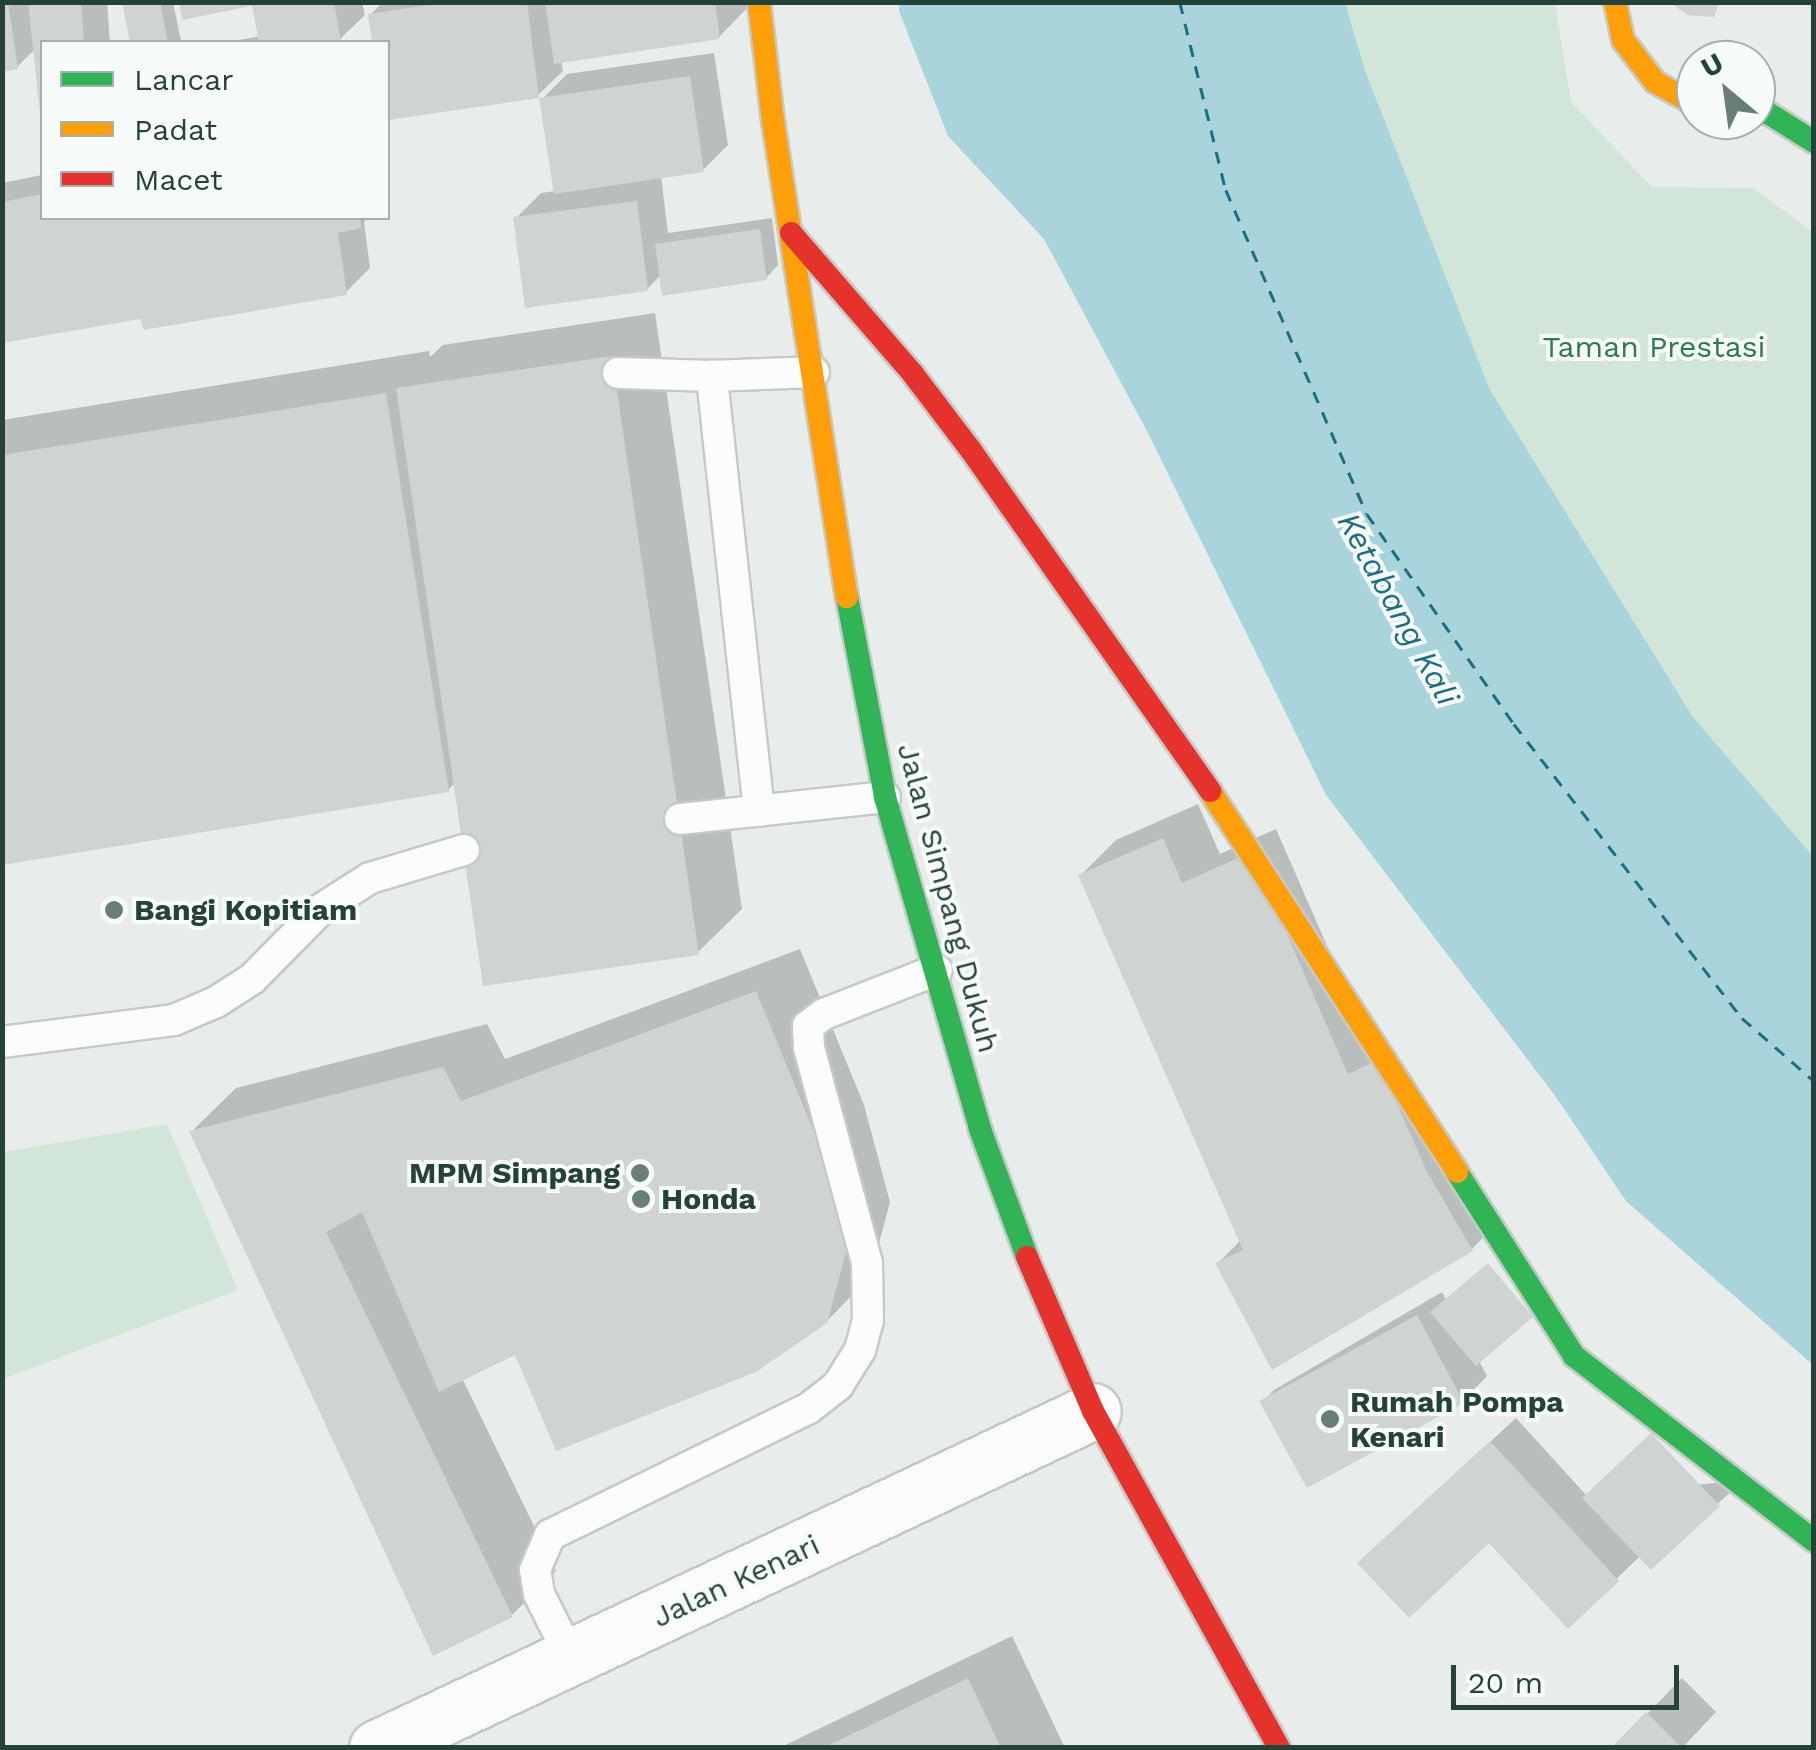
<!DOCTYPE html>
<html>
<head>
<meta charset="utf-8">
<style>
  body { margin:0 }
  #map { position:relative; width:1816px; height:1750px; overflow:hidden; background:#e8edeb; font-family:"Work Sans",sans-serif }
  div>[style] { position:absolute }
  .green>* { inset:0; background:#d1e6d8 }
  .water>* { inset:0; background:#a9d4db }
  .shadow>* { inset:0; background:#0003 }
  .ferry>* { height:2.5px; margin-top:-1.25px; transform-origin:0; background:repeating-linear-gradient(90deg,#1c6f80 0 12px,transparent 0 22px) }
  .building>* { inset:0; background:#cfd4d2 }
  .roads { filter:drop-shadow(2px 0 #c5cac8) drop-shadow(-2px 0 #c5cac8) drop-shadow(0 2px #c5cac8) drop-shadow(0 -2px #c5cac8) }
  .lane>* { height:30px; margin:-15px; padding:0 15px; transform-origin:15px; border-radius:15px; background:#fcfcfc }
  .street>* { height:55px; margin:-27.5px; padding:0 27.5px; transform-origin:27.5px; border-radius:27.5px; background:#fcfcfc }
  .fast>* { height:22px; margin:-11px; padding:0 11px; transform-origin:11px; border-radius:11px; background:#30b455 }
  .slow>* { height:22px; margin:-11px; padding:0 11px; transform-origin:11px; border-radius:11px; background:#ff9f0a }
  .jam>* { height:22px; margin:-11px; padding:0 11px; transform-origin:11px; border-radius:11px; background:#e5322d }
  .dots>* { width:28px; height:28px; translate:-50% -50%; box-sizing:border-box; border:5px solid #f7fbf9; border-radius:50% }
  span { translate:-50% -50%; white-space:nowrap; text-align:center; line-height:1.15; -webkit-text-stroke:8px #f7fbf9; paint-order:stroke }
  .park-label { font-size:30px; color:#2d7a4b }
  .street-label { font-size:30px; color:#24423a }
  .poi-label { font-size:30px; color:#24423a; font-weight:700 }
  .left { translate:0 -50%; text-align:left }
  .right { translate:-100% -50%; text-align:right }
  .water-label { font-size:32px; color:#1c6f80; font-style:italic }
  .frame { position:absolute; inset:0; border:5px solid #24423a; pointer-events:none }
  .legend { position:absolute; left:40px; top:40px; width:350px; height:180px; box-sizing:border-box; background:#f7fbf9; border:2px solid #a3b1ad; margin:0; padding:12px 18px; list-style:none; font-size:30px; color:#24423a }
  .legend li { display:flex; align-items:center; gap:20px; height:50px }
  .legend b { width:50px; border:2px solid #a3b1ad }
  .north { position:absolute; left:1676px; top:40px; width:100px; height:100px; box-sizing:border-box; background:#f7fbf9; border:2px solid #a3b1ad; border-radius:50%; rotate:331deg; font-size:28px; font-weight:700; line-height:40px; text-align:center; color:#24423a }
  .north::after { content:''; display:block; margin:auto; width:35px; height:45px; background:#697e78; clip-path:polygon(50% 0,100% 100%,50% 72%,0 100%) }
  .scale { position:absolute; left:1451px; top:1665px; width:228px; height:45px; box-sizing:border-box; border:5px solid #24423a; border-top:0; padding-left:12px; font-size:30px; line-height:35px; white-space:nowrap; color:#24423a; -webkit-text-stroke:8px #f7fbf9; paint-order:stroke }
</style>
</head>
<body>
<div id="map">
  <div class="green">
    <i style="clip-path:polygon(1345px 3px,1555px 3px,1571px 102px,1652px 187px,1754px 188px,1813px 232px,1813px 856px,1693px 717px,1490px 390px,1366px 73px)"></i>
    <i style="clip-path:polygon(167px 1124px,238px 1290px,3px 1379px,3px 1152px)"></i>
  </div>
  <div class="water">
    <i style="clip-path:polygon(899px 3px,1345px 3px,1366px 73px,1490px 390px,1693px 717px,1813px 856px,1813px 1365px,1626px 1201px,1556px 1097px,1326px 795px,1148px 433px,1044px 239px,948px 136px,899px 11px)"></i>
  </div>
  <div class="shadow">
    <i style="clip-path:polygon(2px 2px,107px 2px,110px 42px,42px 42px,42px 126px,35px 49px,17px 67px)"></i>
    <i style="clip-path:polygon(124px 2px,173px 2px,181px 41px,132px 42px)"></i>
    <i style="clip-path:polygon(181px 2px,362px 2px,365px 15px,340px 39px,325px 42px,228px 42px,261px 36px,254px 3px)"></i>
    <i style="clip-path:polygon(383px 2px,753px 2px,719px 37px,561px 60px,563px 71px,538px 95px,388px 118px,388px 42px,374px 42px,370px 15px)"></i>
    <i style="clip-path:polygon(714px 53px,728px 145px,703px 170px,661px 176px,668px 233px,772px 218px,778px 265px,766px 278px,662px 274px,647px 289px,516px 218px,541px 193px,556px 191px,542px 99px,567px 74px)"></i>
    <i style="clip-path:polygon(42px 175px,42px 218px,368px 218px,364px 222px,370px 268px,345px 293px,141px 316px,2px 340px,2px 183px)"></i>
    <i style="clip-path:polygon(655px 313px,742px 909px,698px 952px,456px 782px,448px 790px,2px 862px,2px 420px,429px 351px,430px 357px,443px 345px)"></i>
    <i style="clip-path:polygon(1198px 804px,1220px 854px,1276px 829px,1373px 1051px,1496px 1224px,1472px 1249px,1273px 1366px,1218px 1263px,1241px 1240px,1081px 875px,1116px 840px)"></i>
    <i style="clip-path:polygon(800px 949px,864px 1105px,890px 1202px,870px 1277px,826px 1322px,516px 1352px,462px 1378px,556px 1571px,512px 1615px,192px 1131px,236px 1088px,487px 1024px,505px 1059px)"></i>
    <i style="clip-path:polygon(1442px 1292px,1487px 1376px,1463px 1401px,1262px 1402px,1274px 1390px)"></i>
    <i style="clip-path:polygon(1516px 1418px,1587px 1496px,1743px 1480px,1651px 1567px,1640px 1556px,1568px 1626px,1489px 1540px,1385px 1539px)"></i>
    <i style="clip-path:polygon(1012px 1636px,1065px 1748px,779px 1748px)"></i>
    <i style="clip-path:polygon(1682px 1678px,1716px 1712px,1682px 1748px,1614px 1748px)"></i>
  </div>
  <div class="ferry">
    <i style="left:1180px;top:2px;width:194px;rotate:76.3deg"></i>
    <i style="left:1226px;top:190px;width:353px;rotate:66.5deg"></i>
    <i style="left:1367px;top:514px;width:256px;rotate:55deg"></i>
    <i style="left:1514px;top:724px;width:372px;rotate:52.2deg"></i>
    <i style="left:1742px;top:1018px;width:96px;rotate:41.2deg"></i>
  </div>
  <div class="building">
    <i style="clip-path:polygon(2px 2px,8px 2px,18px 69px,2px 72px)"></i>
    <i style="clip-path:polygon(28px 2px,81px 2px,84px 42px,42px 42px,42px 132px)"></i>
    <i style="clip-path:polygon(122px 2px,160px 2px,168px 42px,130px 42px)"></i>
    <i style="clip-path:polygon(179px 2px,334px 2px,341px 42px,259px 42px,252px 6px,182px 20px)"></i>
    <i style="clip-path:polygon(449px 2px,527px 2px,539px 98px,690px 76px,704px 172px,554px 194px,539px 98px,388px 120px,388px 42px,372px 42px,368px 14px)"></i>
    <i style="clip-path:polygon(545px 2px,715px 2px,720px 39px,554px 64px)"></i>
    <i style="clip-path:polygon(1670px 2px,1719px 2px,1714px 17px,1687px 15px)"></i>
    <i style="clip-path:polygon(42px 194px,42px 218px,360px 218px,361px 228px,338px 233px,347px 295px,144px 330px,140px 319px,2px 343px,2px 202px)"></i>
    <i style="clip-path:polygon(637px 201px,648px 291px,525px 308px,513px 217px)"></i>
    <i style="clip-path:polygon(760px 229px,767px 280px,662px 296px,655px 244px)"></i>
    <i style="clip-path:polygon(612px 356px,699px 955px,483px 986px,396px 388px)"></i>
    <i style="clip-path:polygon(386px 393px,449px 792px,2px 865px,2px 455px)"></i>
    <i style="clip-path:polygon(1163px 838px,1182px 883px,1251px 852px,1348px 1074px,1378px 1060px,1426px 1170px,1473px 1251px,1272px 1370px,1215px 1263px,1243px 1250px,1078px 875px)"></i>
    <i style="clip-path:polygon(756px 991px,821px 1149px,847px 1248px,827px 1323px,756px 1372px,556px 1451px,515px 1355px,439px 1392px,362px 1212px,326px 1232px,513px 1617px,433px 1656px,189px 1131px,443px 1067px,461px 1101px)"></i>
    <i style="clip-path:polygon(1488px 1263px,1533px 1317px,1476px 1366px,1430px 1312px)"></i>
    <i style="clip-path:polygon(1417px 1315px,1464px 1403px,1307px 1488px,1259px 1401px)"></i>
    <i style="clip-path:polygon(1651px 1433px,1720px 1506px,1651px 1570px,1582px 1498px)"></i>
    <i style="clip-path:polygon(1490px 1441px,1619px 1581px,1568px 1629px,1489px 1543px,1409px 1618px,1357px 1563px)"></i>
    <i style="clip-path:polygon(968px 1678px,1001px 1748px,823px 1748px)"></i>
    <i style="clip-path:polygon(1646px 1712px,1682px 1748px,1611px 1748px)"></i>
  </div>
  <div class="roads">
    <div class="lane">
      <i style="left:618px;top:373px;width:94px;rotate:1.8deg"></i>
      <i style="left:759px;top:811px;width:438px;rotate:-96.2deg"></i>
      <i style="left:712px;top:376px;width:102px;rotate:-2.2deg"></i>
      <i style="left:680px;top:819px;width:206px;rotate:-6.1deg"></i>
      <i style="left:2px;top:1042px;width:173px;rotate:-7.3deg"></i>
      <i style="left:174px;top:1020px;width:46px;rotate:-23.2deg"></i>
      <i style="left:216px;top:1002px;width:43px;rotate:-32.6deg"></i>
      <i style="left:252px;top:979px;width:97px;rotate:-45.4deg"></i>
      <i style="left:320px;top:910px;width:59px;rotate:-32.6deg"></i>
      <i style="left:370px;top:878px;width:98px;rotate:-16.6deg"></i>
      <i style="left:572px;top:1660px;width:74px;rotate:-116.6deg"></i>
      <i style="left:539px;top:1594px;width:24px;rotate:-99deg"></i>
      <i style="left:535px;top:1570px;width:38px;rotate:-67deg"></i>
      <i style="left:550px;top:1535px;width:288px;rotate:-26.1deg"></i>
      <i style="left:809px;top:1408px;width:37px;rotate:-38deg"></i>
      <i style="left:838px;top:1385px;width:41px;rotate:-57.8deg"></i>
      <i style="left:860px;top:1350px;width:30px;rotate:-75deg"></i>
      <i style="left:868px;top:1321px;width:58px;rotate:-91deg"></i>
      <i style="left:867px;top:1263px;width:223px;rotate:-105.1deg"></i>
      <i style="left:809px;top:1048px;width:22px;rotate:-93deg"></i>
      <i style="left:808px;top:1026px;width:20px;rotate:-37deg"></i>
      <i style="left:824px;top:1014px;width:121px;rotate:-21.3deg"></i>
    </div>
    <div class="street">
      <i style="left:377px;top:1748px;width:791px;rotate:-25.2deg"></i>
    </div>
    <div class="fast">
      <i style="left:1756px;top:112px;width:12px;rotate:5deg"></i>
      <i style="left:1768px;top:113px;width:54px;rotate:32.2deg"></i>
      <i style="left:847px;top:597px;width:204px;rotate:79.2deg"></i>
      <i style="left:885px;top:797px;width:345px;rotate:74deg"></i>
      <i style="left:980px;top:1129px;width:136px;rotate:69.8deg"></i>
      <i style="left:1457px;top:1172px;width:218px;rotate:57.5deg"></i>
      <i style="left:1574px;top:1356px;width:303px;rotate:37.6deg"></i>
    </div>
    <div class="slow">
      <i style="left:759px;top:2px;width:120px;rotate:83.3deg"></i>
      <i style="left:773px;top:121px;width:482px;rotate:81.2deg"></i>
      <i style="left:1615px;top:2px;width:39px;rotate:78deg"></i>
      <i style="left:1623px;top:40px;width:53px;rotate:52.7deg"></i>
      <i style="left:1655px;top:82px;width:47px;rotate:29.3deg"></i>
      <i style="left:1210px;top:791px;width:454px;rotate:57deg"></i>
    </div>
    <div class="jam">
      <i style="left:791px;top:233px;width:186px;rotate:49.1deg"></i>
      <i style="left:913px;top:374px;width:94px;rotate:52.8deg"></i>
      <i style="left:970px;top:449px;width:418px;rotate:54.9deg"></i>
      <i style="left:1027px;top:1257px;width:168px;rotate:66.8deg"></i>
      <i style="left:1093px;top:1411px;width:385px;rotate:61.1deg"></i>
    </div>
  </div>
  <div class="dots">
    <i style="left:114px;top:910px;background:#697e78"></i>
    <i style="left:640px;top:1173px;background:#697e78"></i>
    <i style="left:641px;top:1199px;background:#697e78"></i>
    <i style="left:1330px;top:1419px;background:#697e78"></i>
  </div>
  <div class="park-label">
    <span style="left:1654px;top:347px">Taman Prestasi</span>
  </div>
  <div class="street-label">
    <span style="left:948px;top:898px;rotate:75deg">Jalan Simpang Dukuh</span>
    <span style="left:736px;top:1581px;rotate:-25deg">Jalan Kenari</span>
  </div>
  <div class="poi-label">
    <span class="left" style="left:134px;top:910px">Bangi Kopitiam</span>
    <span class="right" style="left:620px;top:1173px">MPM Simpang</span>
    <span class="left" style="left:661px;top:1199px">Honda</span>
    <span class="left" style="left:1350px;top:1419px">Rumah Pompa<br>Kenari</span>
  </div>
  <div class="water-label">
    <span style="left:1398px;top:609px;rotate:61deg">Ketabang Kali</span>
  </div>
  <div class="frame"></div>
  <ul class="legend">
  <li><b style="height:12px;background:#30b455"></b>Lancar</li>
  <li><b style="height:12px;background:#ff9f0a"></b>Padat</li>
  <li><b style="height:12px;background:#e5322d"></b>Macet</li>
  </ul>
  <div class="north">U</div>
  <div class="scale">20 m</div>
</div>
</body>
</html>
